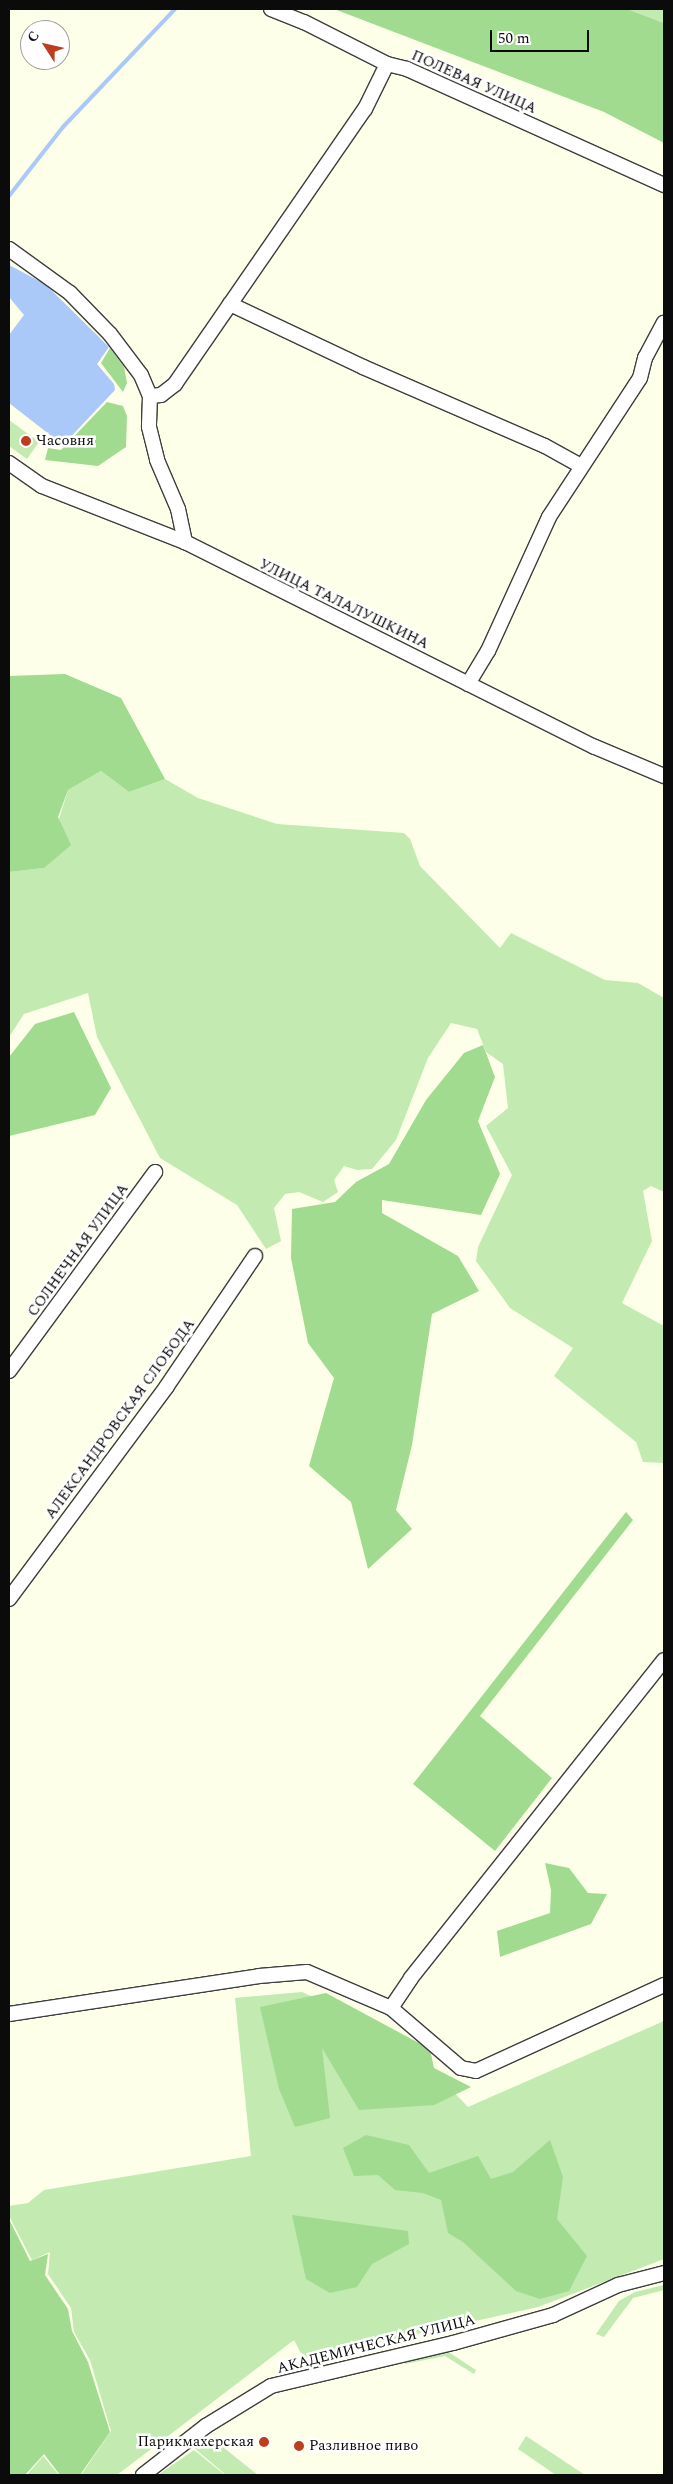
<!DOCTYPE html>
<html>
<head>
<meta charset="utf-8">
<style>
  body { margin:0 }
  #map { position:relative; width:673px; height:2484px; overflow:hidden; background:#feffe8; font-family:Spectral,serif }
  div>[style] { position:absolute }
  .green>* { inset:0; background:#c2eab1 }
  .forest>* { inset:0; background:#a0db90 }
  .water>* { inset:0; background:#abc9f8 }
  .stream>* { height:4px; margin:-2px; padding:0 2px; transform-origin:2px; border-radius:2px; background:#abc9f8 }
  .roads { filter:drop-shadow(1px 0 #3e3e3e) drop-shadow(-1px 0 #3e3e3e) drop-shadow(0 1px #3e3e3e) drop-shadow(0 -1px #3e3e3e) }
  .street>* { height:14px; margin:-7px; padding:0 7px; transform-origin:7px; border-radius:7px; background:#fff }
  .dots>* { width:14px; height:14px; translate:-50% -50%; box-sizing:border-box; border:2px solid #fff; border-radius:50% }
  span { translate:-50% -50%; white-space:nowrap; text-align:center; line-height:1.15; -webkit-text-stroke:5px #fff; paint-order:stroke }
  .street-label { font-size:15px; color:#0b0b0b }
  .poi-label { font-size:15px; color:#0b0b0b }
  .left { translate:0 -50%; text-align:left }
  .right { translate:-100% -50%; text-align:right }
  .frame { position:absolute; inset:0; border:10px solid #0b0b0b; pointer-events:none }
  .north { position:absolute; left:20px; top:20px; width:50px; height:50px; box-sizing:border-box; background:#fff; border:1px solid #9d9d9d; border-radius:50%; rotate:305deg; font-size:14px; font-weight:700; line-height:20px; text-align:center; color:#0b0b0b }
  .north::after { content:''; display:block; margin:auto; width:18px; height:22px; background:#be3d1f; clip-path:polygon(50% 0,100% 100%,50% 72%,0 100%) }
  .scale { position:absolute; left:490px; top:30px; width:99px; height:22px; box-sizing:border-box; border:2px solid #0b0b0b; border-top:0; padding-left:6px; font-size:15px; line-height:18px; white-space:nowrap; color:#0b0b0b; -webkit-text-stroke:4px #fff; paint-order:stroke }
</style>
</head>
<body>
<div id="map">
  <div class="green">
    <i style="clip-path:polygon(627px 9px,664px 9px,664px 23px)"></i>
    <i style="clip-path:polygon(9px 420px,39px 442px,27px 459px,9px 446px)"></i>
    <i style="clip-path:polygon(101px 771px,129px 792px,165px 779px,198px 798px,277px 824px,404px 833px,410px 839px,420px 866px,500px 948px,511px 933px,605px 980px,638px 983px,664px 998px,664px 1192px,651px 1186px,643px 1191px,652px 1241px,622px 1303px,664px 1326px,664px 1463px,643px 1462px,636px 1442px,554px 1376px,573px 1348px,510px 1308px,476px 1261px,478px 1247px,512px 1175px,486px 1126px,508px 1108px,503px 1064px,486px 1052px,477px 1029px,451px 1023px,428px 1058px,396px 1140px,372px 1169px,357px 1170px,344px 1166px,334px 1180px,338px 1192px,323px 1202px,299px 1192px,285px 1194px,274px 1208px,281px 1241px,266px 1249px,237px 1205px,160px 1158px,97px 1037px,88px 993px,24px 1014px,9px 1037px,9px 872px,44px 868px,68px 790px)"></i>
    <i style="clip-path:polygon(302px 1992px,403px 2039px,468px 2107px,664px 2021px,664px 2259px,538px 2307px,304px 2359px,294px 2340px,117px 2475px,81px 2475px,111px 2431px,90px 2360px,74px 2332px,71px 2308px,48px 2274px,50px 2252px,32px 2260px,9px 2216px,9px 2206px,28px 2203px,44px 2190px,251px 2156px,235px 1998px)"></i>
    <i style="clip-path:polygon(664px 2285px,664px 2290px,633px 2298px,604px 2337px,596px 2334px,619px 2301px,635px 2292px)"></i>
    <i style="clip-path:polygon(447px 2351px,476px 2370px,474px 2374px,445px 2356px,405px 2364px,404px 2360px)"></i>
    <i style="clip-path:polygon(209px 2436px,258px 2475px,226px 2475px,193px 2447px)"></i>
    <i style="clip-path:polygon(526px 2436px,585px 2475px,556px 2475px,518px 2449px)"></i>
    <i style="clip-path:polygon(194px 2450px,225px 2475px,158px 2475px)"></i>
    <i style="clip-path:polygon(43px 2456px,59px 2475px,27px 2475px)"></i>
  </div>
  <div class="forest">
    <i style="clip-path:polygon(334px 9px,627px 9px,664px 23px,664px 143px,604px 112px)"></i>
    <i style="clip-path:polygon(110px 348px,124px 367px,127px 383px,123px 392px,101px 363px)"></i>
    <i style="clip-path:polygon(107px 402px,123px 406px,127px 416px,126px 447px,98px 466px,45px 460px,48px 448px,61px 450px)"></i>
    <i style="clip-path:polygon(65px 674px,121px 698px,165px 779px,129px 792px,101px 771px,68px 790px,58px 817px,71px 845px,44px 868px,9px 872px,9px 676px)"></i>
    <i style="clip-path:polygon(74px 1012px,111px 1088px,95px 1115px,9px 1136px,9px 1057px,35px 1024px)"></i>
    <i style="clip-path:polygon(483px 1045px,495px 1077px,478px 1121px,500px 1174px,481px 1215px,382px 1200px,382px 1213px,458px 1256px,479px 1291px,432px 1314px,412px 1445px,396px 1510px,412px 1529px,368px 1569px,351px 1502px,309px 1466px,334px 1378px,308px 1343px,291px 1258px,292px 1209px,335px 1202px,356px 1182px,389px 1164px,426px 1100px,464px 1053px)"></i>
    <i style="clip-path:polygon(626px 1512px,633px 1520px,480px 1716px,552px 1778px,495px 1851px,413px 1784px)"></i>
    <i style="clip-path:polygon(545px 1863px,569px 1868px,588px 1893px,607px 1894px,591px 1924px,500px 1957px,497px 1931px,550px 1913px,551px 1890px)"></i>
    <i style="clip-path:polygon(326px 1993px,430px 2049px,434px 2068px,471px 2087px,434px 2105px,359px 2110px,322px 2048px,330px 2118px,295px 2127px,279px 2089px,260px 2007px)"></i>
    <i style="clip-path:polygon(366px 2135px,409px 2145px,429px 2173px,478px 2156px,491px 2179px,513px 2172px,550px 2140px,563px 2177px,557px 2219px,587px 2256px,569px 2291px,540px 2299px,516px 2291px,463px 2242px,448px 2233px,441px 2200px,423px 2193px,395px 2190px,378px 2175px,354px 2176px,343px 2148px)"></i>
    <i style="clip-path:polygon(292px 2215px,408px 2231px,409px 2244px,372px 2264px,357px 2287px,330px 2293px,306px 2279px)"></i>
    <i style="clip-path:polygon(9px 2219px,30px 2261px,48px 2254px,45px 2275px,68px 2309px,72px 2331px,88px 2362px,110px 2432px,80px 2475px,60px 2475px,44px 2454px,25px 2475px,9px 2475px)"></i>
  </div>
  <div class="water">
    <i style="clip-path:polygon(9px 265px,45px 284px,109px 347px,97px 364px,114px 384px,115px 390px,63px 445px,9px 403px,9px 335px,24px 315px,9px 297px)"></i>
  </div>
  <div class="stream">
    <i style="left:9px;top:196px;width:88px;rotate:-52deg"></i>
    <i style="left:63px;top:127px;width:163px;rotate:-46.5deg"></i>
  </div>
  <div class="roads">
    <div class="street">
      <i style="left:271px;top:9px;width:35px;rotate:22deg"></i>
      <i style="left:304px;top:22px;width:93px;rotate:26.8deg"></i>
      <i style="left:387px;top:64px;width:21px;rotate:14deg"></i>
      <i style="left:407px;top:69px;width:282px;rotate:24.3deg"></i>
      <i style="left:9px;top:249px;width:75px;rotate:35.8deg"></i>
      <i style="left:70px;top:293px;width:57px;rotate:45.7deg"></i>
      <i style="left:110px;top:334px;width:51px;rotate:52.9deg"></i>
      <i style="left:141px;top:375px;width:23px;rotate:67deg"></i>
      <i style="left:150px;top:396px;width:31px;rotate:92deg"></i>
      <i style="left:149px;top:427px;width:34px;rotate:76deg"></i>
      <i style="left:157px;top:460px;width:53px;rotate:66.8deg"></i>
      <i style="left:178px;top:509px;width:34px;rotate:78deg"></i>
      <i style="left:230px;top:304px;width:147px;rotate:25.3deg"></i>
      <i style="left:363px;top:367px;width:198px;rotate:23.5deg"></i>
      <i style="left:545px;top:446px;width:41px;rotate:29.1deg"></i>
      <i style="left:150px;top:396px;width:11px;rotate:-5deg"></i>
      <i style="left:161px;top:395px;width:18px;rotate:-38deg"></i>
      <i style="left:175px;top:384px;width:334px;rotate:-55.4deg"></i>
      <i style="left:365px;top:109px;width:50px;rotate:-63.9deg"></i>
      <i style="left:9px;top:463px;width:40px;rotate:34.9deg"></i>
      <i style="left:42px;top:486px;width:154px;rotate:21.4deg"></i>
      <i style="left:185px;top:542px;width:458px;rotate:26.6deg"></i>
      <i style="left:595px;top:747px;width:75px;rotate:22.8deg"></i>
      <i style="left:468px;top:684px;width:39px;rotate:-59deg"></i>
      <i style="left:488px;top:651px;width:147px;rotate:-65.5deg"></i>
      <i style="left:549px;top:517px;width:166px;rotate:-56.8deg"></i>
      <i style="left:640px;top:378px;width:21px;rotate:-76deg"></i>
      <i style="left:645px;top:358px;width:40px;rotate:-62deg"></i>
      <i style="left:9px;top:1371px;width:247px;rotate:-53.7deg"></i>
      <i style="left:9px;top:1599px;width:265px;rotate:-53.4deg"></i>
      <i style="left:167px;top:1386px;width:157px;rotate:-55.9deg"></i>
      <i style="left:391px;top:2008px;width:92px;rotate:40.6deg"></i>
      <i style="left:461px;top:2068px;width:15px;rotate:11deg"></i>
      <i style="left:476px;top:2071px;width:207px;rotate:-24.6deg"></i>
      <i style="left:9px;top:2014px;width:253px;rotate:-8.6deg"></i>
      <i style="left:259px;top:1976px;width:48px;rotate:-4.8deg"></i>
      <i style="left:307px;top:1972px;width:91px;rotate:23.2deg"></i>
      <i style="left:391px;top:2008px;width:36px;rotate:-56deg"></i>
      <i style="left:411px;top:1978px;width:406px;rotate:-51.5deg"></i>
      <i style="left:143px;top:2475px;width:80px;rotate:-37.9deg"></i>
      <i style="left:206px;top:2426px;width:76px;rotate:-31.6deg"></i>
      <i style="left:271px;top:2386px;width:187px;rotate:-13.3deg"></i>
      <i style="left:453px;top:2343px;width:104px;rotate:-15.6deg"></i>
      <i style="left:553px;top:2315px;width:72px;rotate:-24.8deg"></i>
      <i style="left:618px;top:2285px;width:48px;rotate:-14.6deg"></i>
    </div>
  </div>
  <div class="dots">
    <i style="left:26px;top:441px;background:#be3d1f"></i>
    <i style="left:264px;top:2442px;background:#be3d1f"></i>
    <i style="left:299px;top:2446px;background:#be3d1f"></i>
  </div>
  <div class="street-label">
    <span style="left:474px;top:82px;rotate:24deg">ПОЛЕВАЯ УЛИЦА</span>
    <span style="left:344px;top:604px;rotate:26deg">УЛИЦА ТАЛАЛУШКИНА</span>
    <span style="left:78px;top:1250px;rotate:-54deg">СОЛНЕЧНАЯ УЛИЦА</span>
    <span style="left:120px;top:1419px;rotate:-54deg">АЛЕКСАНДРОВСКАЯ СЛОБОДА</span>
    <span style="left:376px;top:2344px;rotate:-14deg">АКАДЕМИЧЕСКАЯ УЛИЦА</span>
  </div>
  <div class="poi-label">
    <span class="left" style="left:36px;top:441px">Часовня</span>
    <span class="right" style="left:254px;top:2442px">Парикмахерская</span>
    <span class="left" style="left:309px;top:2446px">Разливное пиво</span>
  </div>
  <div class="frame"></div>
  <div class="north">С</div>
  <div class="scale">50 m</div>
</div>
</body>
</html>
